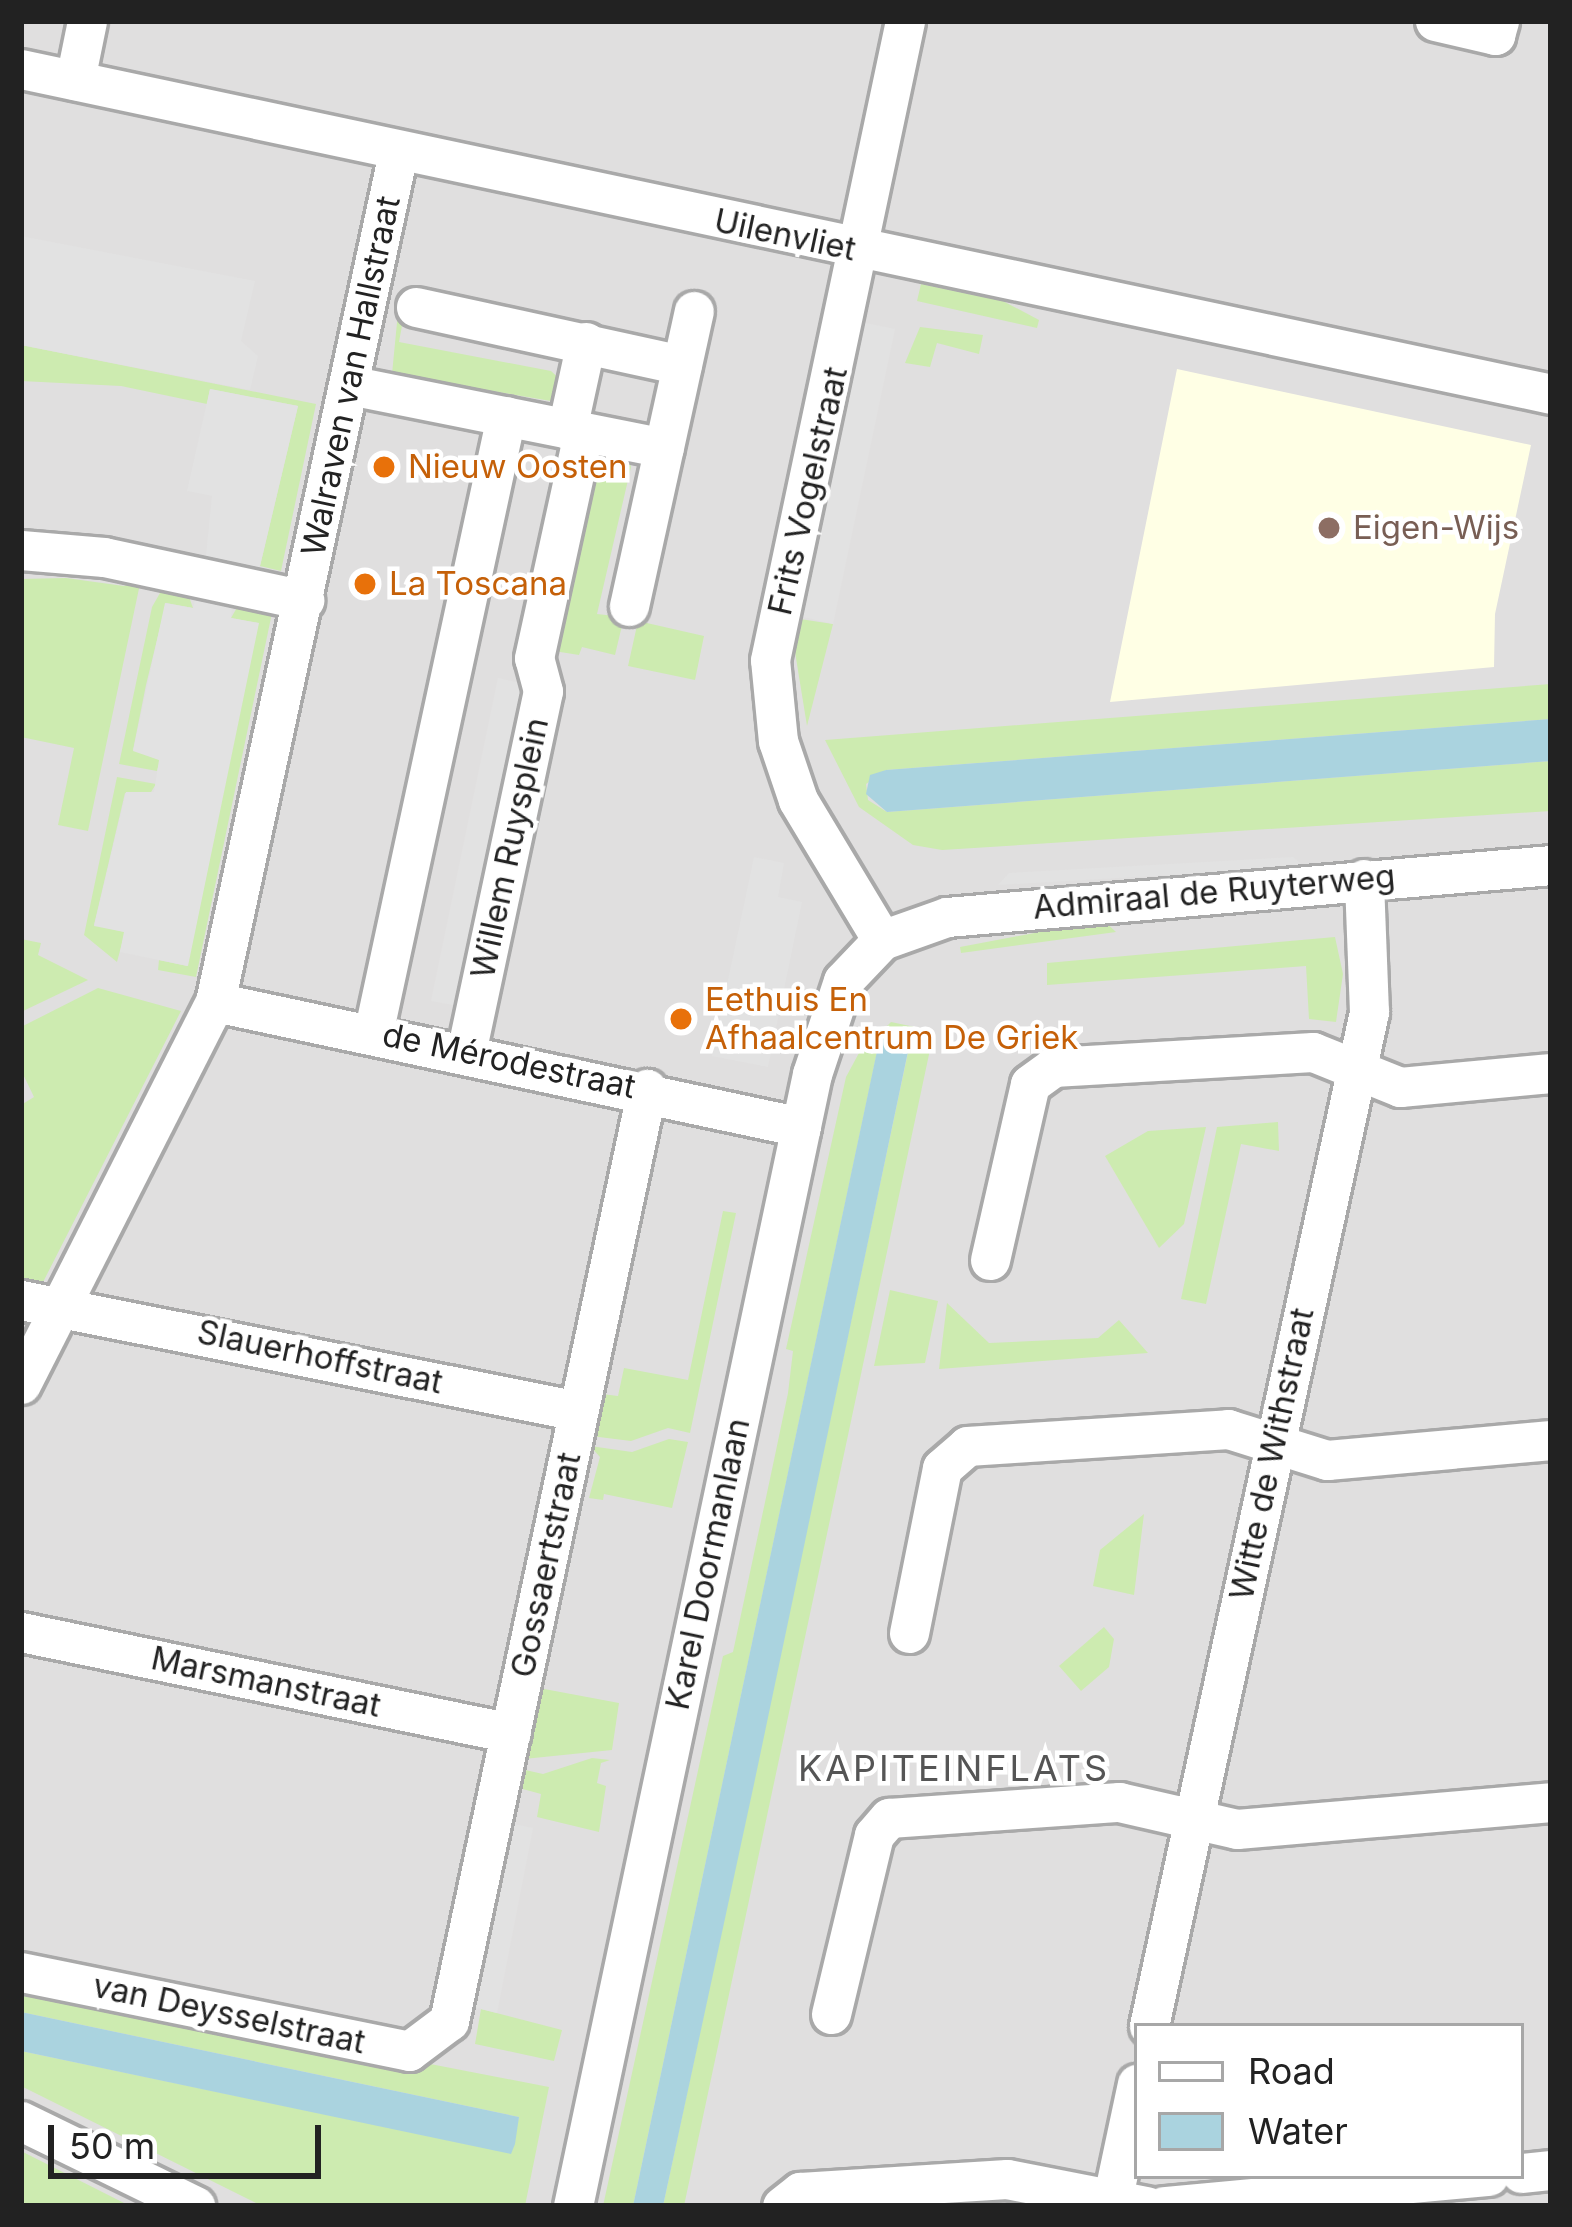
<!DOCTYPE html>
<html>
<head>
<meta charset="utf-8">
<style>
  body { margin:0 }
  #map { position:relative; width:1572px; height:2227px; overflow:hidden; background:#f2efe9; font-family:Inter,sans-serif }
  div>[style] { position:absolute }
  .residential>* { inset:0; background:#e0dfdf }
  .education>* { inset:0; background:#ffffe5 }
  .grass>* { inset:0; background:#cdebb0 }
  .parking>* { inset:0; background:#e2e2e2 }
  .water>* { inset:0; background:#aad3df }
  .roads { filter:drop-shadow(3px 0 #a9a9a9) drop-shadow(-3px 0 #a9a9a9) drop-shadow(0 3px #a9a9a9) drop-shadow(0 -3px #a9a9a9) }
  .minor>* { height:39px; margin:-19.5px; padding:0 19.5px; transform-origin:19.5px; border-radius:19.5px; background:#fff }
  .dots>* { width:33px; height:33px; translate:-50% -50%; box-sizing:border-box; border:6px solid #fff; border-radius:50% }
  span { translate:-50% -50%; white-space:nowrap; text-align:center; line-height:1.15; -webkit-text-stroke:9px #fff; paint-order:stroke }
  .street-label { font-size:33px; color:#222 }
  .food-label { font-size:33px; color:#c56008 }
  .left { translate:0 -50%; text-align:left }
  .education-label { font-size:33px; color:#785e54 }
  .neighbourhood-label { font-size:36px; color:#555; letter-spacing:3px }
  .frame { position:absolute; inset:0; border:24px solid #222; pointer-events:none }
  .legend { position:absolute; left:1134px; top:2023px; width:390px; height:156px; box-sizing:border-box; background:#fff; border:3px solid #a7a7a7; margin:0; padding:15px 21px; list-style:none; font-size:36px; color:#222 }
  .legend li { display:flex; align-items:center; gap:24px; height:60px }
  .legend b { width:60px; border:3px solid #a7a7a7 }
  .scale { position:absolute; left:48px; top:2125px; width:273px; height:54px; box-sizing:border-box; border:6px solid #222; border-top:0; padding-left:15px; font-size:36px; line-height:42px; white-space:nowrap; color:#222; -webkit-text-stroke:9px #fff; paint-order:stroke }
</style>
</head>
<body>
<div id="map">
  <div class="residential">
    <i style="clip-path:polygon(evenodd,21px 21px,1551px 21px,1551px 2206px,21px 2206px,21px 21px,1137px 2026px,1521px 2026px,1521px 2176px,1137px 2176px,1137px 2026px)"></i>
  </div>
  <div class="education">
    <i style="clip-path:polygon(1177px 369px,1531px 445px,1495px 614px,1494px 667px,1110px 702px)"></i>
  </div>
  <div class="grass">
    <i style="clip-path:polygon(921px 284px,1003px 301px,1039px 320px,1037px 328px,917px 301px)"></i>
    <i style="clip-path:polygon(399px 302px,406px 304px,399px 342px,551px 371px,563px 382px,557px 402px,392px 374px)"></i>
    <i style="clip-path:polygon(920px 327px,983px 335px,979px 354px,937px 343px,930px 367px,905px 363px)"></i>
    <i style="clip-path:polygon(21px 345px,316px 404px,281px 571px,260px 566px,298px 406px,210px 389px,207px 404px,121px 386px,21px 381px)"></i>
    <i style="clip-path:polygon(598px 454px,629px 459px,631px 467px,597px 614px,624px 617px,615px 655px,582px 647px,579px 655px,554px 651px)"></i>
    <i style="clip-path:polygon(66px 578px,124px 586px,141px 579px,88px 831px,58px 825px,74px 748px,21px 737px,21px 579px)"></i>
    <i style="clip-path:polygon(164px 586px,187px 591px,193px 608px,166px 603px,146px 685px,133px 750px,160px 760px,157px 771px,119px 764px,152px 607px)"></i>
    <i style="clip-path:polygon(239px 604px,272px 613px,196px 977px,158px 970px,159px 960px,187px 966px,258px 623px,231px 618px)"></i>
    <i style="clip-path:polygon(800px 619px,833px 624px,807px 726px,795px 652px)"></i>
    <i style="clip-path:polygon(638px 621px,704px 636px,695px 680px,628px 666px)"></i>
    <i style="clip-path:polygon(1551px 684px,1551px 719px,886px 770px,866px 784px,868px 800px,887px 812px,1551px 761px,1551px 811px,942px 850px,913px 845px,859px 807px,825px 740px)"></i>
    <i style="clip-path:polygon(117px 777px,156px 784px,148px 797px,125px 793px,94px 925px,125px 932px,117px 962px,84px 935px)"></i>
    <i style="clip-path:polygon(1103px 920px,1116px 932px,961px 953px,960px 947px)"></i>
    <i style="clip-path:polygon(1335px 937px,1343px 974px,1336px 1022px,1309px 1019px,1306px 966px,1047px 985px,1047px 963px)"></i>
    <i style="clip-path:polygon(21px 939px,41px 943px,38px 955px,88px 980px,21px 1012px)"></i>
    <i style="clip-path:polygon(98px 988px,181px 1011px,39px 1290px,21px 1287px,21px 1105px,34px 1097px,21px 1070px,21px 1027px)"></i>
    <i style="clip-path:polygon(891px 1022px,934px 1031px,684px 2206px,663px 2206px,910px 1043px,887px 1035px,880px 1038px,633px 2206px,603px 2206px,723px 1656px,733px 1652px,774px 1460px,788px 1393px,793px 1351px,786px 1349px,846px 1077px,873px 1027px,882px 1031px)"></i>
    <i style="clip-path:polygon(1278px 1122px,1279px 1151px,1241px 1144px,1206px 1304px,1181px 1299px,1217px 1127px)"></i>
    <i style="clip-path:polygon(1206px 1127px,1184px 1224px,1159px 1248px,1105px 1156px,1148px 1131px)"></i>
    <i style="clip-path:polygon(723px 1211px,736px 1213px,690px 1433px,668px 1428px,631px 1441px,591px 1436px,602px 1394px,618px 1396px,624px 1368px,688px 1380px)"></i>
    <i style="clip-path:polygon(890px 1290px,938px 1301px,925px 1363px,874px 1366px)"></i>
    <i style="clip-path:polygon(947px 1303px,989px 1343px,1098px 1338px,1119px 1320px,1148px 1353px,939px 1369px)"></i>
    <i style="clip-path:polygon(669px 1439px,688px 1442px,672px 1508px,604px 1494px,603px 1500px,589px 1498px,600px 1457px,590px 1446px,632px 1452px)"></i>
    <i style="clip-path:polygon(1144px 1514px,1134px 1595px,1093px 1586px,1100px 1550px)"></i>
    <i style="clip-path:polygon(1104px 1627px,1114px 1639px,1109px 1667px,1081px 1691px,1059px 1666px)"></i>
    <i style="clip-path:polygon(539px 1688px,619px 1703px,612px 1750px,524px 1759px)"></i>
    <i style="clip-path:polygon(592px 1758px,610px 1760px,601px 1763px,597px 1783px,606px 1786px,599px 1832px,537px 1817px,541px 1794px,519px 1788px,521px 1769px,543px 1774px)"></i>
    <i style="clip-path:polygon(44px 1989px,549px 2087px,525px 2206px,262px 2206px,21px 2086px,21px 2051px,510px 2153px,519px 2117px,21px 2012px,21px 1996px)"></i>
    <i style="clip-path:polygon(481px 2009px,562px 2030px,554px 2061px,475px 2044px)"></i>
    <i style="clip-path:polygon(21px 2151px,130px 2206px,21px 2206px)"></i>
  </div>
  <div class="parking">
    <i style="clip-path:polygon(21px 236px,255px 281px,241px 341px,258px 356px,250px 390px,21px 345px)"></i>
    <i style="clip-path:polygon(861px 322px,895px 329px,833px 624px,799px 616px)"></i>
    <i style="clip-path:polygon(210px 389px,298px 406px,260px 566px,232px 610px,231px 618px,259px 623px,188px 966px,120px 952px,124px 932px,94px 926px,126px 792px,154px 792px,159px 760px,133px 751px,165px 603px,193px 608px,206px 555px,212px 496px,187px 491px)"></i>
    <i style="clip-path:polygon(498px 678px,525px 684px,458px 1006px,431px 1001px)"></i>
    <i style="clip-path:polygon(754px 857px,784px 863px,778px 897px,802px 902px,768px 1067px,712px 1056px)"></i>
    <i style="clip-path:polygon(1293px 857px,1305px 867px,998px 885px,1009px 873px)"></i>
    <i style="clip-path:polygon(509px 1823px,533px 1828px,497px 2013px,469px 2006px)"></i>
  </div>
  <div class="water">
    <i style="clip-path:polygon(1551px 719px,1551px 761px,887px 812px,866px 794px,870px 775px,886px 770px)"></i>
    <i style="clip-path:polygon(880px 1037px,910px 1042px,754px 1784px,663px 2206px,633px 2206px)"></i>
    <i style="clip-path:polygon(21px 2012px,519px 2117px,515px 2144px,511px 2154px,21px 2051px)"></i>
  </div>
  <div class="roads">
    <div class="minor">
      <i style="left:1435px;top:21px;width:62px;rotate:13.1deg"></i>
      <i style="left:1495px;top:35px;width:15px;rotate:-74deg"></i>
      <i style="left:21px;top:69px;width:1564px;rotate:11.99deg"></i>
      <i style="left:75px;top:80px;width:60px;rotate:-78.5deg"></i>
      <i style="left:416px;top:307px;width:272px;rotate:12.3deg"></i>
      <i style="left:349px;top:385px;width:321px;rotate:11.3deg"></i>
      <i style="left:567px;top:429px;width:89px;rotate:-77.7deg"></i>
      <i style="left:21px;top:550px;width:83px;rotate:4.8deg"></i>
      <i style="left:104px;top:557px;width:205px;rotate:12.1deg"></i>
      <i style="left:629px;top:606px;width:302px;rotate:-77.6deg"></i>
      <i style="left:882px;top:940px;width:163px;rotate:-121deg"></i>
      <i style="left:798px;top:800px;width:62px;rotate:-108.7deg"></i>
      <i style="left:778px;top:741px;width:81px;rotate:-95.6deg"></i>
      <i style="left:770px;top:660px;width:653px;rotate:-78.07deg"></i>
      <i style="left:215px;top:1002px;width:599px;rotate:12.04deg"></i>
      <i style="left:373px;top:1034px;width:632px;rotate:-77.85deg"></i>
      <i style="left:466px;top:1053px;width:370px;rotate:-78deg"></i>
      <i style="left:543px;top:691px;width:34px;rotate:-105deg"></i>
      <i style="left:534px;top:658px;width:230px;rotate:-77.7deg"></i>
      <i style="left:990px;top:1260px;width:180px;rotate:-77.2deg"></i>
      <i style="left:1030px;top:1084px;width:29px;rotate:-36deg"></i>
      <i style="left:1053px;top:1067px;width:260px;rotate:-3.3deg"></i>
      <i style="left:1313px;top:1052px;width:94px;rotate:21.9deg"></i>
      <i style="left:1400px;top:1087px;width:152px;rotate:-5.3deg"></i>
      <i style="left:21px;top:1300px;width:568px;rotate:11.27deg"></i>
      <i style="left:21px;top:1384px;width:428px;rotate:-63.1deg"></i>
      <i style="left:215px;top:1002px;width:868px;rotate:-77.84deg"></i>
      <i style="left:21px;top:1632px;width:500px;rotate:11.65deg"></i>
      <i style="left:909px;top:1633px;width:168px;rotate:-78.7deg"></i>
      <i style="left:942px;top:1468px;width:33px;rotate:-41deg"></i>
      <i style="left:967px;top:1446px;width:262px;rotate:-3.7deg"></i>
      <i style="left:1228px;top:1429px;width:104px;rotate:17.4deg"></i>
      <i style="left:1327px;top:1460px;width:225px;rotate:-5.1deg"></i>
      <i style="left:21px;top:1972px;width:396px;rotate:11.5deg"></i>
      <i style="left:409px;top:2051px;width:50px;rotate:-36.9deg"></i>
      <i style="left:449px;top:2021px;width:953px;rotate:-78.01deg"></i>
      <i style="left:831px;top:2014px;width:184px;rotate:-76.5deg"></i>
      <i style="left:874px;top:1835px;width:23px;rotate:-49deg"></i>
      <i style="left:889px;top:1818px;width:231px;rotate:-4deg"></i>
      <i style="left:1119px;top:1802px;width:121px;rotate:12.9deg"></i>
      <i style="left:1237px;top:1829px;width:315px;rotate:-4.9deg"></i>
      <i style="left:1149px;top:2026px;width:1038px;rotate:-77.76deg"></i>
      <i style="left:1369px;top:1012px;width:133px;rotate:-92.2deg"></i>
      <i style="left:21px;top:2121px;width:194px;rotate:26deg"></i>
      <i style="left:1521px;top:2173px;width:30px;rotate:-6deg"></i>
      <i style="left:573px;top:2206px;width:1157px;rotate:-78.08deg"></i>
      <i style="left:812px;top:1074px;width:98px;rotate:-71.6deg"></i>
      <i style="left:843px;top:981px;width:57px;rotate:-46.4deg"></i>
      <i style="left:882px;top:940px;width:69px;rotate:-19.5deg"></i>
      <i style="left:947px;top:917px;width:606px;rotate:-4.92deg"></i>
      <i style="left:782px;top:2206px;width:23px;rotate:-38deg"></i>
      <i style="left:800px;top:2192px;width:207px;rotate:-3.6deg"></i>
      <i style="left:1007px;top:2179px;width:142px;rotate:11deg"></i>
      <i style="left:1111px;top:2206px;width:125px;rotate:-78deg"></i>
      <i style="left:1164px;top:2206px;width:326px;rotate:-5.3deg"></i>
    </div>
  </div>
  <div class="dots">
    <i style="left:384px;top:467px;background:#e8710a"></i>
    <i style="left:1329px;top:528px;background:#8d6e63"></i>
    <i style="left:365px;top:584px;background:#e8710a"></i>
    <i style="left:681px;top:1019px;background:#e8710a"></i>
  </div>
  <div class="street-label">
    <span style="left:785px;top:235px;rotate:12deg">Uilenvliet</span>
    <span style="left:351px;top:376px;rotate:-78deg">Walraven van Hallstraat</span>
    <span style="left:808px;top:491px;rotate:-77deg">Frits Vogelstraat</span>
    <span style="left:510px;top:848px;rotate:-78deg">Willem Ruysplein</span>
    <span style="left:1214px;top:892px;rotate:-5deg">Admiraal de Ruyterweg</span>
    <span style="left:509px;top:1061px;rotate:12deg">de Mérodestraat</span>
    <span style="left:320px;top:1357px;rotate:12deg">Slauerhoffstraat</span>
    <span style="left:1272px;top:1454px;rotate:-78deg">Witte de Withstraat</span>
    <span style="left:708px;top:1564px;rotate:-78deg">Karel Doormanlaan</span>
    <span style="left:546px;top:1565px;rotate:-78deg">Gossaertstraat</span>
    <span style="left:266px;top:1682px;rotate:12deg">Marsmanstraat</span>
    <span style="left:229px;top:2014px;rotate:12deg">van Deysselstraat</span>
  </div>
  <div class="food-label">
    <span class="left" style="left:408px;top:467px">Nieuw Oosten</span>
    <span class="left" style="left:389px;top:584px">La Toscana</span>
    <span class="left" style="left:705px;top:1019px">Eethuis En<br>Afhaalcentrum De Griek</span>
  </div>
  <div class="education-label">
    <span class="left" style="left:1353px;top:528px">Eigen-Wijs</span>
  </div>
  <div class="neighbourhood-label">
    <span style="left:954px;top:1769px">KAPITEINFLATS</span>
  </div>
  <div class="frame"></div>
  <ul class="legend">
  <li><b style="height:15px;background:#fff"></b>Road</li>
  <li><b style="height:33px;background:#aad3df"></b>Water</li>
  </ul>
  <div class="scale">50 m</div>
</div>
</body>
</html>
